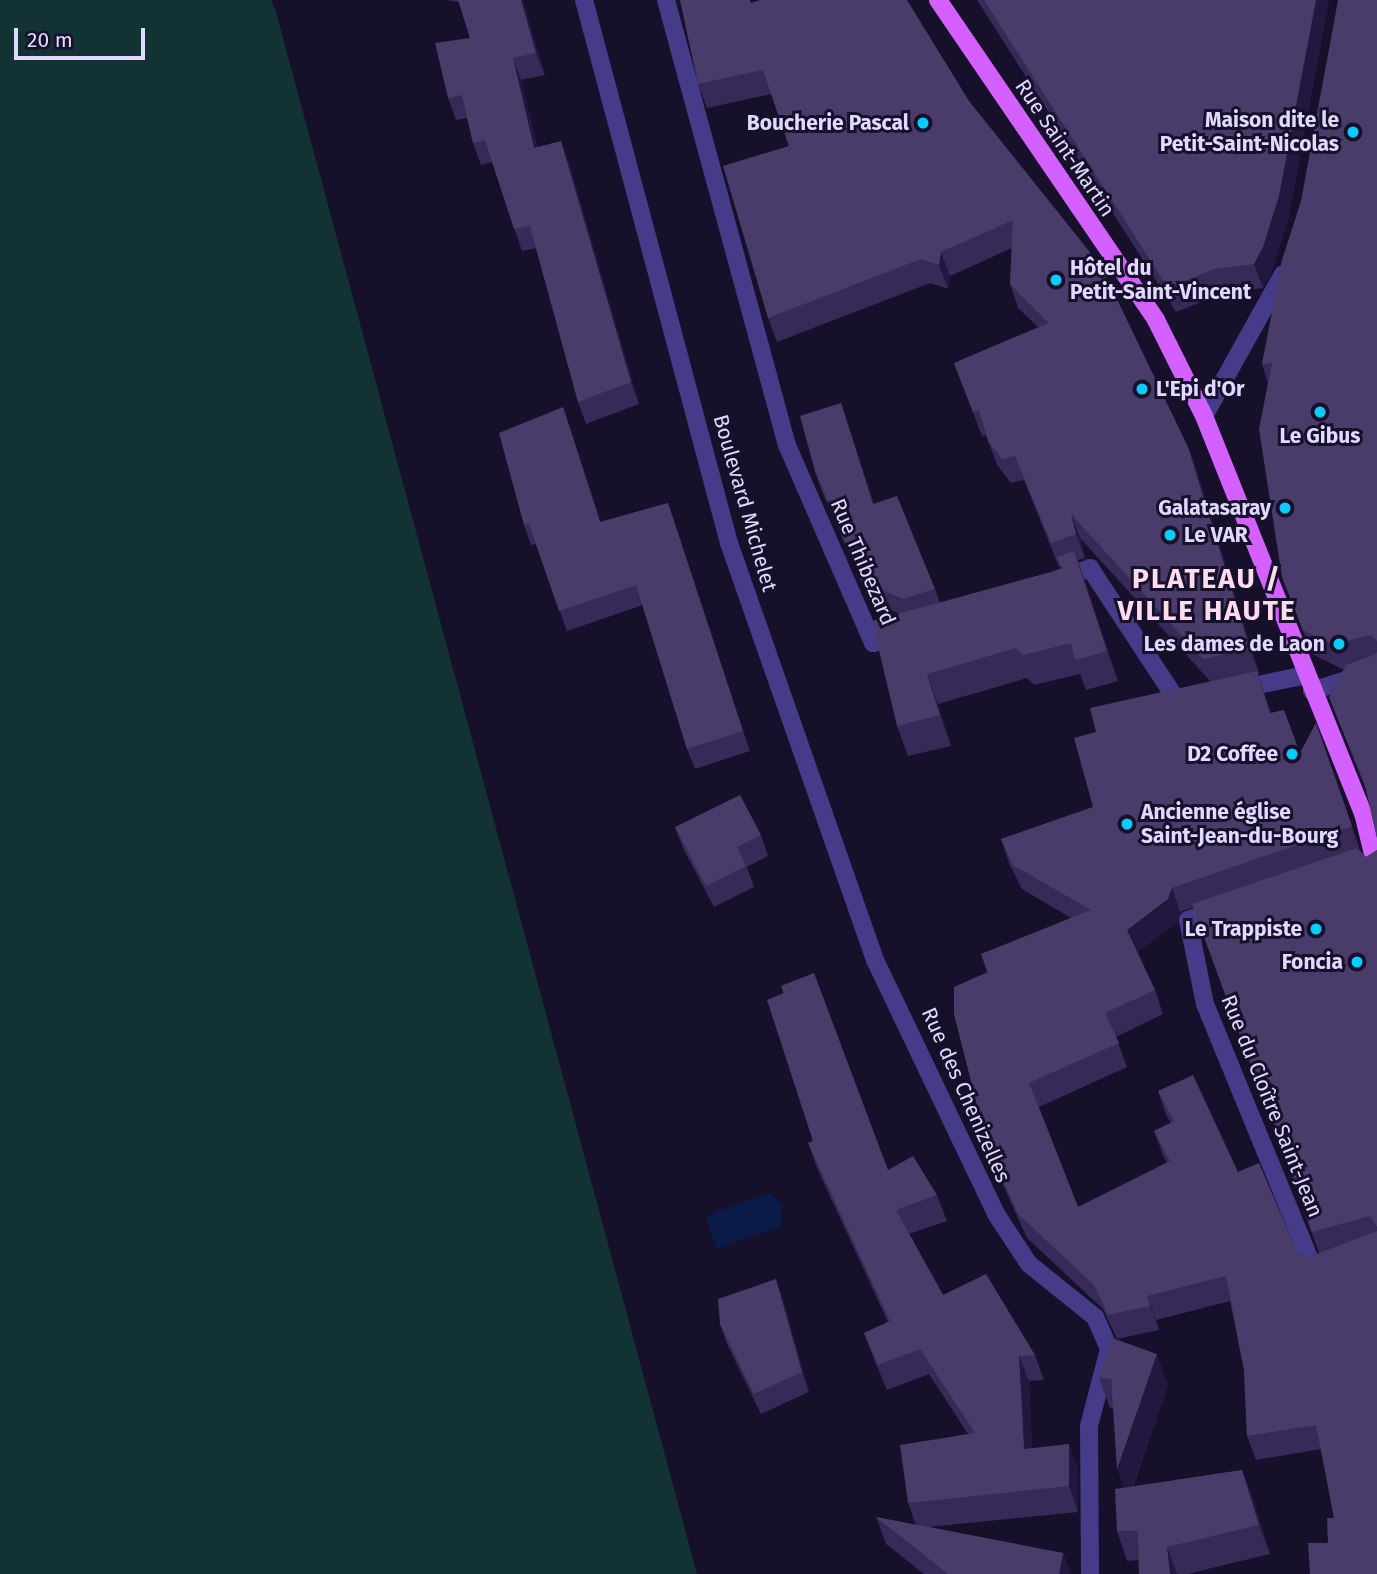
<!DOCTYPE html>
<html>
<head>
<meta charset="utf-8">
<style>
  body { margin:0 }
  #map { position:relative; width:1377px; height:1574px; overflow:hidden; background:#17102a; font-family:"Fira Sans",sans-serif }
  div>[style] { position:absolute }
  .green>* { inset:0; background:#133234 }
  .water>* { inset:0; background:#0a1b48 }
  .minor>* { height:18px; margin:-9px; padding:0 9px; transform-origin:9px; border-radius:9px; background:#463b89 }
  .major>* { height:18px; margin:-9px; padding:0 9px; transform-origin:9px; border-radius:9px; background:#d360ff }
  .wall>* { inset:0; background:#372958 }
  .shaded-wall>* { inset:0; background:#22173e }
  .building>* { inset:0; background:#493c6a }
  .dots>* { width:19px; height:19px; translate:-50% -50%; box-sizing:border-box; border:4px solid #17102a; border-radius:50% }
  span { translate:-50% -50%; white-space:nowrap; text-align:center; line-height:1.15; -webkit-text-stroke:6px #17102a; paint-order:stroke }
  .poi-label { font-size:21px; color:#e1d9ff; font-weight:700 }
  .right { translate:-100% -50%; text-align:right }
  .left { translate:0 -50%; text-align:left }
  .street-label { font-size:21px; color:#e1d9ff }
  .district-label { font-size:28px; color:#ffdbee; font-weight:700; letter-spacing:2px }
  .scale { position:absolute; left:14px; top:28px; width:131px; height:32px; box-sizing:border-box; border:4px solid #e1d9ff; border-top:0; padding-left:9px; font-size:21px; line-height:24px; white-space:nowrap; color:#e1d9ff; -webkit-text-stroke:5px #17102a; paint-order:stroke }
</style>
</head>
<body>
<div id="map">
  <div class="green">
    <i style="clip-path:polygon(0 0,271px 0,276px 12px,697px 1574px,0 1574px)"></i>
  </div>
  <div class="water">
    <i style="clip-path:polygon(769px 1193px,782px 1205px,781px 1227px,717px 1249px,705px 1216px)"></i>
  </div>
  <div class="minor">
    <i style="left:584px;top:0;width:562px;rotate:75.05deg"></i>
    <i style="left:729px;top:543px;width:444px;rotate:70.7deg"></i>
    <i style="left:876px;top:962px;width:279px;rotate:64.5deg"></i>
    <i style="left:996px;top:1214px;width:60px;rotate:56.6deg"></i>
    <i style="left:1029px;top:1264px;width:85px;rotate:38.8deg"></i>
    <i style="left:1095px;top:1317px;width:35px;rotate:66deg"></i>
    <i style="left:1109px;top:1349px;width:80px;rotate:104.6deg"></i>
    <i style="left:1089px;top:1426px;width:148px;rotate:89.6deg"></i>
    <i style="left:666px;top:0;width:461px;rotate:74.8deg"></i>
    <i style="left:787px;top:445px;width:216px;rotate:66.5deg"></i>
    <i style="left:873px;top:643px;width:27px;rotate:-20deg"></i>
    <i style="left:1204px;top:416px;width:162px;rotate:-60.9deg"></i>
    <i style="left:1060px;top:578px;width:32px;rotate:-18deg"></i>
    <i style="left:1090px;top:568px;width:160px;rotate:56.7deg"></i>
    <i style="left:1178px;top:702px;width:10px;rotate:-11deg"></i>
    <i style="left:1239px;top:689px;width:68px;rotate:-11.8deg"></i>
    <i style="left:1312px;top:691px;width:68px;rotate:-17.9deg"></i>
    <i style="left:1218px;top:909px;width:32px;rotate:160deg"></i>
    <i style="left:1188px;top:920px;width:86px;rotate:78.6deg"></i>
    <i style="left:1205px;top:1004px;width:287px;rotate:67.7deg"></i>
    <i style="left:1314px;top:1270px;width:7px;rotate:-16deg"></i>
  </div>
  <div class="major">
    <i style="left:938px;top:0;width:387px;rotate:55.7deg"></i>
    <i style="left:1156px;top:320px;width:107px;rotate:63.4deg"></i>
    <i style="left:1204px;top:416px;width:428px;rotate:68.2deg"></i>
    <i style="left:1363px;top:813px;width:59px;rotate:76.2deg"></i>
  </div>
  <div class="wall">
    <i style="clip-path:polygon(444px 0,523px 0,545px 75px,521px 80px,537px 147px,569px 163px,639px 404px,586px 424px,578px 402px,536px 248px,522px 251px,492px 162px,481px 165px,473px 143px,467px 118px,456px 120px,448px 98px,470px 38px,459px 2px)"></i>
    <i style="clip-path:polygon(977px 0,1329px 0,1288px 220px,1272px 271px,1263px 288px,1223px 293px,1176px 312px)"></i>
    <i style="clip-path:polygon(1377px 0,1377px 838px,1366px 790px,1329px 697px,1344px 669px,1342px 669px,1312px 654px,1282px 577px,1268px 383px,1262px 364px,1301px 201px)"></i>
    <i style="clip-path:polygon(evenodd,751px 3px,969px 101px,1188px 447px,1197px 471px,1259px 673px,1258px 674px,1271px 713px,1300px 753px,1316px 723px,1360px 850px,1359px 850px,1366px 857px,1377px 850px,1377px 1574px,1328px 1543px,1334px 1518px,1321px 1449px,1256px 1460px,1247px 1436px,1244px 1370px,1230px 1301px,1156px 1320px,1159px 1330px,1117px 1339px,1103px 1309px,1027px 1238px,994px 1165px,986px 1141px,987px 973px,981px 954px,1071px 918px,1022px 889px,1009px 863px,1001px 839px,1093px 807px,1096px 732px,1210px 681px,1080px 538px,1085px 558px,1078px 560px,1118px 681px,1086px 690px,1080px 674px,1034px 685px,1027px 678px,938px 704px,951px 746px,908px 756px,897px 726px,900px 614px,869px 600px,821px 489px,815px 471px,841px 403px,874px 504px,935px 589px,940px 603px,1062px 569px,1061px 566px,1059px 567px,1024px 480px,1011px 483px,997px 465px,986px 435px,982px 436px,954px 363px,1038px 327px,1018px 308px,1010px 284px,1012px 248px,950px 276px,948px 289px,930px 283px,777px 342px,768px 318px,789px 146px,771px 94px,707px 108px,698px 84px,751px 3px,1194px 907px,1319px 1253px,1309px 1257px,1298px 1254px,1238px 1172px,1158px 1091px,1166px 1115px,1171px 1123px,1154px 1131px,1163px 1155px,1167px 1163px,1078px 1207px,1039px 1107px,1127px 1067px,1116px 1037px,1163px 1014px,1155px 990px,1137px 952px,1177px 923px,1180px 912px,1194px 907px)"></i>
    <i style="clip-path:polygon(563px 407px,601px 522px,668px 503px,750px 751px,695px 769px,687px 749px,643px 605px,567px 631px,536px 544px,531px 545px,524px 525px)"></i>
    <i style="clip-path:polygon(675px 827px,761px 835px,768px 856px,747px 867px,754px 887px,714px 907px,683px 848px)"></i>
    <i style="clip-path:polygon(781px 986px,888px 1170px,937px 1195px,947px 1221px,909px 1234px,943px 1295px,1035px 1355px,1044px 1380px,1029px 1381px,1032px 1448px,1078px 1469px,1078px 1512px,929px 1527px,1063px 1553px,1071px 1574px,924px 1574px,886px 1544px,876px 1517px,916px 1525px,908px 1503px,968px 1434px,929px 1374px,887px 1390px,874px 1359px,864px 1333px,888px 1322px,817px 1168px,808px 1143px,813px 1141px,783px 993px)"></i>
    <i style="clip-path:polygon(783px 1299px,809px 1392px,761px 1414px,727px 1344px,720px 1324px)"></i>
    <i style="clip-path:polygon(1099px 1378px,1168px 1385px,1133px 1487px,1242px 1470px,1253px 1499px,1270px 1554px,1187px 1574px,1139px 1574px,1139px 1560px,1127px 1561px,1117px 1531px,1124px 1488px,1113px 1408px,1110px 1408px)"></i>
  </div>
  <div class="shaded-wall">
    <i style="clip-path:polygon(521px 0,523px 0,545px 75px,536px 53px)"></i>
    <i style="clip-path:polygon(1316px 0,1329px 0,1288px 220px,1272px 271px,1263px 288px,1254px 264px)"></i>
    <i style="clip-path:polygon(513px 58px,521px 80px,542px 170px,534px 148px)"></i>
    <i style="clip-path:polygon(561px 141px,569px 163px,639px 404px,631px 382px)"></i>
    <i style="clip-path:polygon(941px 252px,950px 276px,948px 289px,939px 265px)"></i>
    <i style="clip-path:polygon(841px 403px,848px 422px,880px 523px,873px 504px)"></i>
    <i style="clip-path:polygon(563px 407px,570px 426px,608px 542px,600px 522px)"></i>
    <i style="clip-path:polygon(1188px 447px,1197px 471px,1259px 673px,1250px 649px)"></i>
    <i style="clip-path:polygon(668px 503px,675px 523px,750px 751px,743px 731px)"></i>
    <i style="clip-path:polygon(1071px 514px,1080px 538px,1085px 558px,1076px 534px)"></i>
    <i style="clip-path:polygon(1074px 551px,1085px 582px,1118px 681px,1107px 651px)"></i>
    <i style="clip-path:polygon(1257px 671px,1279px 737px,1270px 713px)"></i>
    <i style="clip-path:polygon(927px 674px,938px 704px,951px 746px,940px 715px)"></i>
    <i style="clip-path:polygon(1172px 888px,1180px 912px,1177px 923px,1135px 954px,1127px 930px)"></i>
    <i style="clip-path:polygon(776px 1279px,783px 1299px,809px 1392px,802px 1372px)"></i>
    <i style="clip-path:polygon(1147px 1296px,1156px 1320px,1159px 1330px,1150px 1306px)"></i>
    <i style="clip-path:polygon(1157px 1354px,1168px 1385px,1128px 1499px,1117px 1469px)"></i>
    <i style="clip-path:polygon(1019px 1356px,1029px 1381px,1033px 1474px,1024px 1449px)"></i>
    <i style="clip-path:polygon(1069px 1444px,1078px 1469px,1078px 1512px,1069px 1486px)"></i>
    <i style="clip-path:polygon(1242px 1470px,1253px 1499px,1270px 1554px,1259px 1525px)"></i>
    <i style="clip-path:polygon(1167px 1547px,1177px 1574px,1170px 1574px)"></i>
    <i style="clip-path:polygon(1063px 1553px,1071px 1574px,1059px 1574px)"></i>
  </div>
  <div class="building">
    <i style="clip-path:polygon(458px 0,521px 0,536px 53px,513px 58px,534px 148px,561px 141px,631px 382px,578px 402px,530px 226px,514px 229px,485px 140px,473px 143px,462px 95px,448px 98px,435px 43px,470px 38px)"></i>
    <i style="clip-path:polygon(680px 0,750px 0,751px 3px,760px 0,907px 0,969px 101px,1101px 266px,1188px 447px,1250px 649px,1203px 659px,1071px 514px,1076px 534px,1051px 543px,1015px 456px,1002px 459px,988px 441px,979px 410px,973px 412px,954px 363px,1049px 323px,1010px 284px,1013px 220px,941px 252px,939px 265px,921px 259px,768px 318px,723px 166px,789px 146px,763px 70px,698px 84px)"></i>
    <i style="clip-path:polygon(984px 0,1316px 0,1279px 196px,1263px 247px,1254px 264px,1214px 269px,1168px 288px)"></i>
    <i style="clip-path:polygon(1338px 0,1377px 0,1377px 641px,1370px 635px,1333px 645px,1303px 630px,1282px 577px,1259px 429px,1272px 363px,1262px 364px,1282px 260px,1301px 201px)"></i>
    <i style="clip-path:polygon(841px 403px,873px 504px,897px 496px,935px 589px,903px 599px,862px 581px,815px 471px,800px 416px)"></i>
    <i style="clip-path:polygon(563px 407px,600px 522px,668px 503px,743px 731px,687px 749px,636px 585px,559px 611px,529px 524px,524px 525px,499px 433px)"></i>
    <i style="clip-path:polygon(1074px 551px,1107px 651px,1075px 660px,1071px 643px,1023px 655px,1016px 648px,927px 674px,940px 715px,897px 726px,872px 621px,1062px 569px,1057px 557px)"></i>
    <i style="clip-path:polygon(1377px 651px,1377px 838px,1365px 785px,1329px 697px,1346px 665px,1376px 654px)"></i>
    <i style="clip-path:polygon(1257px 671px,1270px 713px,1284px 710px,1300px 753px,1316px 723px,1352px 826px,1172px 888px,1168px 899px,1127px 930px,1155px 990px,1105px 1013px,1119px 1043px,1029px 1083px,1078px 1207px,1170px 1161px,1154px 1131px,1174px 1121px,1158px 1091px,1193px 1075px,1238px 1172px,1259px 1163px,1298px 1254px,1309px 1257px,1377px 1231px,1377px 1574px,1310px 1574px,1308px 1543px,1328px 1543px,1327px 1518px,1334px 1518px,1316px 1425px,1247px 1436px,1244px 1370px,1226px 1276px,1147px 1296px,1150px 1306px,1108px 1315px,1094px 1285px,1018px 1214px,986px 1141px,954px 1014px,954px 987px,988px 972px,981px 954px,1091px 910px,1013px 865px,1001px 839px,1093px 807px,1074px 738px,1096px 732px,1090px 708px)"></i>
    <i style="clip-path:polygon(740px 795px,761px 835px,737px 847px,746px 866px,706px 886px,675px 827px)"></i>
    <i style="clip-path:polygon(1357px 848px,1366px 857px,1377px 850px,1377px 1227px,1370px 1216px,1312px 1232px,1192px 904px)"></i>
    <i style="clip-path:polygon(814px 973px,888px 1170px,913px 1156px,937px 1195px,896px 1210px,943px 1295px,986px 1274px,1035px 1355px,1019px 1356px,1024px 1449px,1069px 1444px,1069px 1486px,908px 1503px,900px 1445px,975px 1433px,920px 1349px,878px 1365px,864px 1333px,890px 1321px,808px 1143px,813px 1141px,767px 1000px,784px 993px,781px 986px)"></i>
    <i style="clip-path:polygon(776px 1279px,802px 1372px,754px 1394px,720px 1324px,718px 1299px)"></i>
    <i style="clip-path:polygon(1112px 1338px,1157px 1354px,1117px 1469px,1111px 1378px,1099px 1378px)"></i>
    <i style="clip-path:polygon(1242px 1470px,1259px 1525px,1167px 1547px,1170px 1574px,1139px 1574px,1138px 1531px,1117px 1531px,1115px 1489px)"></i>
    <i style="clip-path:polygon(876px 1517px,1063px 1553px,1059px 1574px,948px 1574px)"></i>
  </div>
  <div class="dots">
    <i style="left:923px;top:123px;background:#05cdff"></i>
    <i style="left:1353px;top:132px;background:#05cdff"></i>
    <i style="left:1056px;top:280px;background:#05cdff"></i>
    <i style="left:1142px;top:389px;background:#05cdff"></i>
    <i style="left:1320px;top:412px;background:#05cdff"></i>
    <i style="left:1285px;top:508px;background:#05cdff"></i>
    <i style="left:1170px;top:535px;background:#05cdff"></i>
    <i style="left:1339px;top:644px;background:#05cdff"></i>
    <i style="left:1292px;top:754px;background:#05cdff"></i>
    <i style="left:1127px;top:824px;background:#05cdff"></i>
    <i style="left:1316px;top:929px;background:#05cdff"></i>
    <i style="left:1357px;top:962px;background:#05cdff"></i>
  </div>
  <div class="poi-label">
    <span class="right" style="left:1339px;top:132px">Maison dite le<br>Petit-Saint-Nicolas</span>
    <span class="right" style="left:909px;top:123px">Boucherie Pascal</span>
    <span class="left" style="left:1070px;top:280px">Hôtel du<br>Petit-Saint-Vincent</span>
    <span class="left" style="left:1156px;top:389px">L'Epi d'Or</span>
    <span style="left:1320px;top:436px">Le Gibus</span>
    <span class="right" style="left:1271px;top:508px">Galatasaray</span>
    <span class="left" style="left:1184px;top:535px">Le VAR</span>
    <span class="right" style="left:1325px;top:644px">Les dames de Laon</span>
    <span class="right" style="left:1278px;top:754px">D2 Coffee</span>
    <span class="left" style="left:1141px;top:824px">Ancienne église<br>Saint-Jean-du-Bourg</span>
    <span class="right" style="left:1302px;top:929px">Le Trappiste</span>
    <span class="right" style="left:1343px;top:962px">Foncia</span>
  </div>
  <div class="street-label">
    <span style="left:1065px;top:148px;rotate:56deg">Rue Saint-Martin</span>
    <span style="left:745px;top:503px;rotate:74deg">Boulevard Michelet</span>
    <span style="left:863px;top:562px;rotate:67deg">Rue Thibezard</span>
    <span style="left:966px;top:1095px;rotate:66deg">Rue des Chenizelles</span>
    <span style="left:1272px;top:1106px;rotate:68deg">Rue du Cloître Saint-Jean</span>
  </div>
  <div class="district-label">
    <span style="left:1207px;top:595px">PLATEAU /<br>VILLE HAUTE</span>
  </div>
  <div class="scale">20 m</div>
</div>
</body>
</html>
